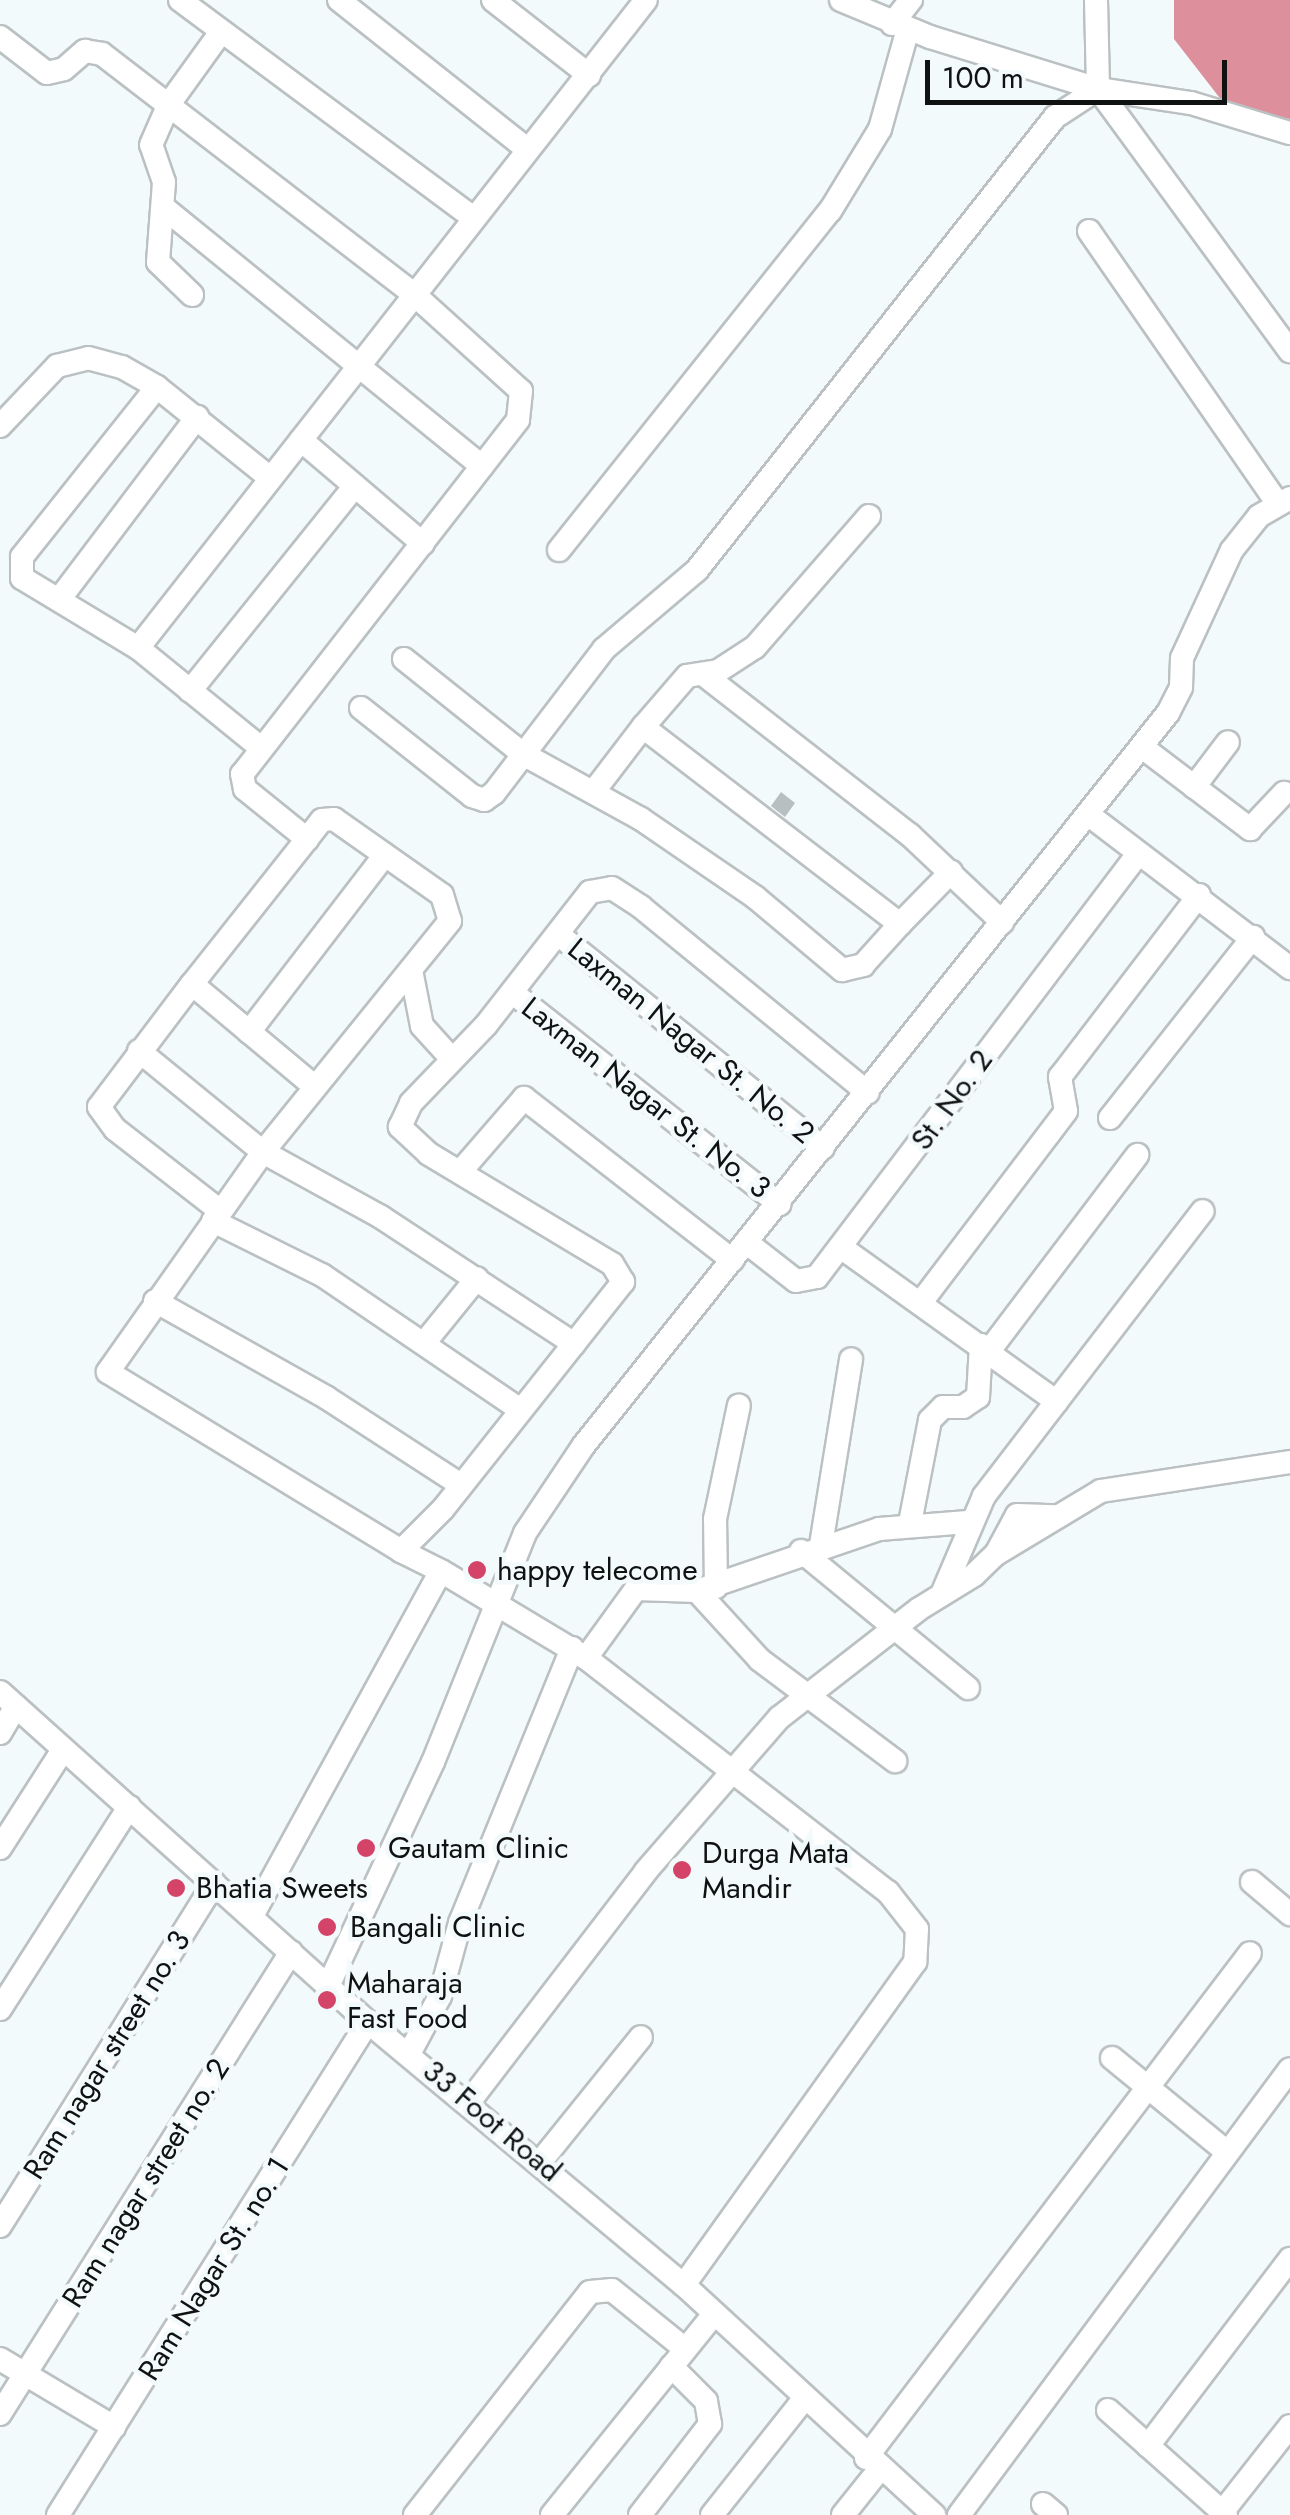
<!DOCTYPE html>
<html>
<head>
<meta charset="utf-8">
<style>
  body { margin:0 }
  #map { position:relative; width:1290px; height:2515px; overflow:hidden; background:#f3fafb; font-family:Jost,sans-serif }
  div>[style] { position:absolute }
  .water>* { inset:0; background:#dd8f9b }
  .building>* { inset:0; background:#b8bfc0 }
  .roads { filter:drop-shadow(2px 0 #bbc1c2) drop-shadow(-2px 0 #bbc1c2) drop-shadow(0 2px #bbc1c2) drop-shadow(0 -2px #bbc1c2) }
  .minor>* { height:22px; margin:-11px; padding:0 11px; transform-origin:11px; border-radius:11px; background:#fff }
  .dots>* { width:28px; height:28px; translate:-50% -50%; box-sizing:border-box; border:5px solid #f3fafb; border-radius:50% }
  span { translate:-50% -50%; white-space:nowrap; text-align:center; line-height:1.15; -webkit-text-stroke:9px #f3fafb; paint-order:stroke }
  .street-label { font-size:30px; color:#101212 }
  .poi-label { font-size:30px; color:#101212 }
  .left { translate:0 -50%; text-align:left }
  .scale { position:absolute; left:925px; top:60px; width:302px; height:45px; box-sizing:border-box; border:5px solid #101212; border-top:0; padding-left:12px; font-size:30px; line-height:35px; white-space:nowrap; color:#101212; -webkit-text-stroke:8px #f3fafb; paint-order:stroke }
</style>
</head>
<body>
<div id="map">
  <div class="water">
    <i style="clip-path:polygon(1174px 0,1290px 0,1290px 119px,1226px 106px,1174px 39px)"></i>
  </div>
  <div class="building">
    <i style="clip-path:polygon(781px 792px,795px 803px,785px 817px,771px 806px)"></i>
    <i style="clip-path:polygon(474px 1558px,489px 1569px,483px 1579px,467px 1569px)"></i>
  </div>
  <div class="roads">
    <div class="minor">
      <i style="left:180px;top:0;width:366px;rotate:36.6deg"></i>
      <i style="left:339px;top:0;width:240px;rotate:38.4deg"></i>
      <i style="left:493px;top:0;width:122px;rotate:38deg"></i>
      <i style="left:841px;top:0;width:96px;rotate:22.6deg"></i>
      <i style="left:930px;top:37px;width:176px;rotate:17.2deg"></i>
      <i style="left:1098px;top:89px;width:94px;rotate:8.6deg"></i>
      <i style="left:1191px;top:103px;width:103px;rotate:16.9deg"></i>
      <i style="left:1096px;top:0;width:89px;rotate:88.7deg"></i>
      <i style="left:1098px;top:89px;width:325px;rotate:53.8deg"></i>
      <i style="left:892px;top:24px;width:31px;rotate:-52deg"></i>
      <i style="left:0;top:37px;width:59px;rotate:37.5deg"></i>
      <i style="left:47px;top:73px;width:17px;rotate:-13deg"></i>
      <i style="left:64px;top:69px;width:28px;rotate:-41deg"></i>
      <i style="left:85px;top:51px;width:17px;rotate:10deg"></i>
      <i style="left:102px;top:54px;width:398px;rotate:37.6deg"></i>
      <i style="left:417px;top:297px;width:140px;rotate:42.1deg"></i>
      <i style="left:521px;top:391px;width:29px;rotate:96deg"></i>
      <i style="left:518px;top:420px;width:449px;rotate:127.9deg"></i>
      <i style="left:242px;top:774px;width:15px;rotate:79deg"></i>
      <i style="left:245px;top:789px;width:80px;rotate:38.9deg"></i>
      <i style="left:307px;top:839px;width:24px;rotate:-52deg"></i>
      <i style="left:322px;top:820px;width:12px;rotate:-5deg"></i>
      <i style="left:334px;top:819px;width:132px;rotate:35.1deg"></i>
      <i style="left:442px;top:895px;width:27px;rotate:73deg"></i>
      <i style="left:450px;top:921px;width:297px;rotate:129deg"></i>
      <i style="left:263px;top:1152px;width:269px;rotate:125.2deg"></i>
      <i style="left:108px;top:1372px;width:343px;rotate:31.4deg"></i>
      <i style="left:163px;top:207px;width:411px;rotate:39.1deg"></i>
      <i style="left:1089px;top:231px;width:332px;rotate:55.3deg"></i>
      <i style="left:192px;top:295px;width:47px;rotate:-135.9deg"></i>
      <i style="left:158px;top:262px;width:80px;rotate:-85.7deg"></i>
      <i style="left:164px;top:182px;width:39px;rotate:-109deg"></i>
      <i style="left:151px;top:145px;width:45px;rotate:-66.3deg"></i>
      <i style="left:169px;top:104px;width:89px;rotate:-54.2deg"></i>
      <i style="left:157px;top:387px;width:217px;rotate:128.5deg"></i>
      <i style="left:22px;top:557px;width:21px;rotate:90deg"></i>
      <i style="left:22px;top:578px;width:135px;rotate:31.1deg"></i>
      <i style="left:138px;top:648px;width:157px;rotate:39.1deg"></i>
      <i style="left:0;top:426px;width:83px;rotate:-46.5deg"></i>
      <i style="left:57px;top:366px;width:32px;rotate:-14deg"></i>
      <i style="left:88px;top:358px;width:35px;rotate:15deg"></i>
      <i style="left:122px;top:367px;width:40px;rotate:29.7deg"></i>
      <i style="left:157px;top:387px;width:145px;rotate:38.8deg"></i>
      <i style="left:301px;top:440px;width:160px;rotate:40.4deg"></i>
      <i style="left:869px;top:516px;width:174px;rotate:131deg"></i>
      <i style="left:755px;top:647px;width:44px;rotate:147deg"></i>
      <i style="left:718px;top:671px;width:31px;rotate:171deg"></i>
      <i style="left:687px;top:676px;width:67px;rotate:130.8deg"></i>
      <i style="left:643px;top:727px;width:324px;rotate:37.5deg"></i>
      <i style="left:900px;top:924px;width:73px;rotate:-45.6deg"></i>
      <i style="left:559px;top:550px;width:434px;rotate:-51.4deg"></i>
      <i style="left:830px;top:211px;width:96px;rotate:-58.6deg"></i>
      <i style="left:880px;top:129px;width:104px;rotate:-74.4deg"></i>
      <i style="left:61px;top:597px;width:226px;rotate:-52.9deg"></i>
      <i style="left:138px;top:648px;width:823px;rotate:-51.91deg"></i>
      <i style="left:404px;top:659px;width:152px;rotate:38.6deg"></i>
      <i style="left:523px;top:754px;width:135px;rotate:28.8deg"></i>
      <i style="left:641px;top:819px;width:138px;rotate:34.4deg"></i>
      <i style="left:755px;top:897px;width:114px;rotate:40deg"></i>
      <i style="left:842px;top:970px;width:22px;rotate:-13deg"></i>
      <i style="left:863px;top:965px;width:55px;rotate:-47.9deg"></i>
      <i style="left:703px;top:674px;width:262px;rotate:37.9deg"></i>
      <i style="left:910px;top:835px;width:127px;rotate:43.4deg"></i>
      <i style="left:190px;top:691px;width:263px;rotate:-51.2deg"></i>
      <i style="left:361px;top:708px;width:142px;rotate:38.4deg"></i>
      <i style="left:472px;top:796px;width:13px;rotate:18deg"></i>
      <i style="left:484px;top:800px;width:12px;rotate:-35deg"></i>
      <i style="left:494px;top:793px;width:181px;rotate:-52.6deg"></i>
      <i style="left:604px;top:649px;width:122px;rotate:-40.3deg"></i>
      <i style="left:697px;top:570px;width:577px;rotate:-51.68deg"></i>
      <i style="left:1055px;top:117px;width:51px;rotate:-33.1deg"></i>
      <i style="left:1142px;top:747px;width:136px;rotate:37.2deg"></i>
      <i style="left:1250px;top:829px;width:50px;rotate:-46.6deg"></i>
      <i style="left:1194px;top:787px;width:56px;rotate:-52.9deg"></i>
      <i style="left:594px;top:791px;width:81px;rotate:-52.6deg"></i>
      <i style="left:1089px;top:815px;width:253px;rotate:37.3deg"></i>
      <i style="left:307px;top:839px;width:185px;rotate:128.4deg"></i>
      <i style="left:192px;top:984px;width:159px;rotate:39.9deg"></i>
      <i style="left:559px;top:935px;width:339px;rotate:38.9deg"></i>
      <i style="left:411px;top:970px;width:57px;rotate:78.9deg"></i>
      <i style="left:422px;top:1026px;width:45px;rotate:47.7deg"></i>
      <i style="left:192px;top:984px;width:154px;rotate:127.1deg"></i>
      <i style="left:99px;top:1107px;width:27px;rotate:54deg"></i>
      <i style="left:115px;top:1129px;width:132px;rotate:37.9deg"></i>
      <i style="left:513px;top:993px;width:340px;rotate:38.4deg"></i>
      <i style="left:249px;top:1032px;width:223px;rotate:-52.5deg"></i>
      <i style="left:139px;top:1051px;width:160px;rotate:39.2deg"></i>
      <i style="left:263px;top:1152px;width:135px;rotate:28.8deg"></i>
      <i style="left:381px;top:1217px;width:231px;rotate:33.3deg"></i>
      <i style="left:1110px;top:1118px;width:231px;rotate:-51.7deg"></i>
      <i style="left:460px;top:1172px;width:98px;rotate:-49.1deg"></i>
      <i style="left:524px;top:1098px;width:264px;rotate:37.9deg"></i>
      <i style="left:213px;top:1221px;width:122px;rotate:26.4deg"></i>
      <i style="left:322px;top:1275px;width:238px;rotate:34.2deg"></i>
      <i style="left:746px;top:1242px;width:63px;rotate:38deg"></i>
      <i style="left:796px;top:1281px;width:21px;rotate:-11deg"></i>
      <i style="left:817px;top:1277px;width:531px;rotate:-52.81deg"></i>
      <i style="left:842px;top:1248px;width:264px;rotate:35.6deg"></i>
      <i style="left:155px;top:1301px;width:197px;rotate:29.4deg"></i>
      <i style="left:327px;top:1398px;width:160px;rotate:33deg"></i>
      <i style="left:922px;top:1301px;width:238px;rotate:-52.8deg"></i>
      <i style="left:1066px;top:1111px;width:35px;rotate:-100deg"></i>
      <i style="left:1060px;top:1077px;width:229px;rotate:-52.6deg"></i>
      <i style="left:425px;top:1342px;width:82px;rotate:-50.9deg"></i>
      <i style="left:989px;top:1351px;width:246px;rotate:-52.9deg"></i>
      <i style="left:910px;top:1523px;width:105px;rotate:-79deg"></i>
      <i style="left:930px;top:1420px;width:18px;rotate:-45deg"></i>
      <i style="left:943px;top:1407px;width:20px"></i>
      <i style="left:963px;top:1407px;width:18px;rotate:-34deg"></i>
      <i style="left:978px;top:1397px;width:52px;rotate:-86.7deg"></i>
      <i style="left:821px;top:1545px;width:188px;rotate:-80.8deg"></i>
      <i style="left:801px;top:1551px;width:216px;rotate:39.4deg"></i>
      <i style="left:996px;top:1554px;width:122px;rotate:-31deg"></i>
      <i style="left:1101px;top:1491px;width:191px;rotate:-8.7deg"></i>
      <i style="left:441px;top:1571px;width:45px;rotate:-153.4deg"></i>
      <i style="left:401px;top:1551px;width:59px;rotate:-45deg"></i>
      <i style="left:443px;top:1509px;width:290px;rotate:-51.6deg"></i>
      <i style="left:623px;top:1282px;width:21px;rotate:-121deg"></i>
      <i style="left:612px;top:1264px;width:214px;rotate:-149deg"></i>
      <i style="left:429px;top:1154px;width:40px;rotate:-137deg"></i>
      <i style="left:400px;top:1127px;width:26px;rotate:-65deg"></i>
      <i style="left:411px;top:1103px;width:108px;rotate:-46.1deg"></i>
      <i style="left:486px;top:1025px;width:169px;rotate:-52deg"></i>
      <i style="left:590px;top:892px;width:22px;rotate:-10deg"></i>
      <i style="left:612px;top:888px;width:35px;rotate:33deg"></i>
      <i style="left:641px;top:907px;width:293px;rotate:39.3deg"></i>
      <i style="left:716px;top:1587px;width:68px;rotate:-90.8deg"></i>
      <i style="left:715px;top:1519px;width:116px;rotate:-78.1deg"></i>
      <i style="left:697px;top:1591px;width:93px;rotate:47.6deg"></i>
      <i style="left:760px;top:1660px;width:169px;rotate:36.8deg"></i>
      <i style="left:942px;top:1594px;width:107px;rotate:-66.8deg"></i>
      <i style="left:984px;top:1496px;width:359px;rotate:-52.5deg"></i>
      <i style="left:586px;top:1658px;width:85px;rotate:-54.1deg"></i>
      <i style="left:636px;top:1589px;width:61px;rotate:1.9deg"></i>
      <i style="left:697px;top:1591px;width:192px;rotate:-18.8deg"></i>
      <i style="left:879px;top:1529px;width:89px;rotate:-4.5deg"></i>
      <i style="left:0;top:1692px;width:494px;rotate:41.9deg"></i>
      <i style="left:368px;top:2022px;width:411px;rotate:39.8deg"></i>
      <i style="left:684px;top:2285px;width:340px;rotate:42.6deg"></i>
      <i style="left:0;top:1733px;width:31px;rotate:-59deg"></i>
      <i style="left:0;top:1848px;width:117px;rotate:-57.3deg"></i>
      <i style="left:1252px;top:1882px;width:50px;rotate:40.1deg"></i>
      <i style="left:252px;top:1916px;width:393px;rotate:-61.3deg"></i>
      <i style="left:441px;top:1571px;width:169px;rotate:31deg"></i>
      <i style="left:586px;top:1658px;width:382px;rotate:37.8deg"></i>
      <i style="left:888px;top:1892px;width:47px;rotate:51.9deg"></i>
      <i style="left:917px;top:1929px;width:33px;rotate:93deg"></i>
      <i style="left:915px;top:1962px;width:397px;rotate:125.6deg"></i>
      <i style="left:329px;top:1984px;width:245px;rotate:-64.9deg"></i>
      <i style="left:433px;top:1762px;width:247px;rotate:-68.1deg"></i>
      <i style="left:525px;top:1533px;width:106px;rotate:-56.2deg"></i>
      <i style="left:584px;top:1445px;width:936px;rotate:-51.42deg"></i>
      <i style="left:1168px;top:713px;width:29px;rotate:-63deg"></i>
      <i style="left:1181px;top:687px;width:29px;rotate:-88deg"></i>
      <i style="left:1182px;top:658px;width:119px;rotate:-65.2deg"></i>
      <i style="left:1232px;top:550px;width:43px;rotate:-51.5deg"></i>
      <i style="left:1259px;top:516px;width:36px;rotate:-30deg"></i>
      <i style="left:0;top:2009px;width:240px;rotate:-57.4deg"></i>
      <i style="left:410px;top:2052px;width:64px;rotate:-61.8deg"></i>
      <i style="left:440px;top:1996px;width:76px;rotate:-74.7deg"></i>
      <i style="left:460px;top:1923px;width:297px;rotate:-67.8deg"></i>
      <i style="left:1112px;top:2058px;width:149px;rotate:39.3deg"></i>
      <i style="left:469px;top:2102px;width:291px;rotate:-52.5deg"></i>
      <i style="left:646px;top:1871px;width:203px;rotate:-49deg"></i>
      <i style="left:779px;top:1718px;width:177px;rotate:-37.9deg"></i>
      <i style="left:919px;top:1609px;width:65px;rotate:-31.7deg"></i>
      <i style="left:974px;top:1575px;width:30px;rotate:-44deg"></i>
      <i style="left:996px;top:1554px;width:44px;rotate:-61.7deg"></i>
      <i style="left:1017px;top:1515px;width:38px;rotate:2deg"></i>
      <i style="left:541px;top:2161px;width:159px;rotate:-51.1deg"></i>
      <i style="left:0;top:2226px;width:404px;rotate:-58deg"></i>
      <i style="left:0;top:2359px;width:133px;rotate:30.8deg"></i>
      <i style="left:1108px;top:2410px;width:158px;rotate:41.7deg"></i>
      <i style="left:0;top:2414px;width:546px;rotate:-57.79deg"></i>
      <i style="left:1148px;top:2446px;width:235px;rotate:-52.8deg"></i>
      <i style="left:866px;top:2458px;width:634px;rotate:-52.75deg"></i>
      <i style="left:1043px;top:2504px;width:17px;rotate:40deg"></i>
      <i style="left:58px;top:2515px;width:582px;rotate:-57.84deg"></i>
      <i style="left:415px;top:2515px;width:283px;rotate:-51.9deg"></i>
      <i style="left:590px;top:2292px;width:22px;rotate:-5deg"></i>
      <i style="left:612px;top:2290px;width:94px;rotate:38.9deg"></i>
      <i style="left:552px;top:2515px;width:258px;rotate:-51.1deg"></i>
      <i style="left:640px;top:2515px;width:115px;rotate:-52.4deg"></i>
      <i style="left:710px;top:2424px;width:23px;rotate:-100deg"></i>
      <i style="left:706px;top:2401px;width:49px;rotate:-135deg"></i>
      <i style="left:712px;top:2515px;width:147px;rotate:-51.6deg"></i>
      <i style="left:843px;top:2515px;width:58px;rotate:-51.3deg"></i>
      <i style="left:959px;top:2515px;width:555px;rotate:-53.42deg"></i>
      <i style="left:1220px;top:2515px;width:113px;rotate:-51.8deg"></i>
    </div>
  </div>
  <div class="dots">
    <i style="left:477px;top:1570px;background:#d34468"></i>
    <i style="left:366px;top:1848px;background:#d34468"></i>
    <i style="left:682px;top:1870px;background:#d34468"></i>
    <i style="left:176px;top:1888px;background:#d34468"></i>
    <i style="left:327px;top:1927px;background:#d34468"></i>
    <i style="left:327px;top:2000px;background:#d34468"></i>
  </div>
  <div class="street-label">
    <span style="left:691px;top:1041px;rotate:39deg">Laxman Nagar St. No. 2</span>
    <span style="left:646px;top:1098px;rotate:38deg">Laxman Nagar St. No. 3</span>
    <span style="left:952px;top:1100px;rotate:-54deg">St. No. 2</span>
    <span style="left:107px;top:2055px;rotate:-58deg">Ram nagar street no. 3</span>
    <span style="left:492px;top:2121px;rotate:40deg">33 Foot Road</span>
    <span style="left:146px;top:2183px;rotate:-58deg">Ram nagar street no. 2</span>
    <span style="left:214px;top:2269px;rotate:-58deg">Ram Nagar St. no. 1</span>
  </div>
  <div class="poi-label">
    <span class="left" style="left:497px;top:1570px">happy telecome</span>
    <span class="left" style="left:388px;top:1848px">Gautam Clinic</span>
    <span class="left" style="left:702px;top:1870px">Durga Mata<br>Mandir</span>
    <span class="left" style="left:196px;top:1888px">Bhatia Sweets</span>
    <span class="left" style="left:350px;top:1927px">Bangali Clinic</span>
    <span class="left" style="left:347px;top:2000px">Maharaja<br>Fast Food</span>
  </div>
  <div class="scale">100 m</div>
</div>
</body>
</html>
